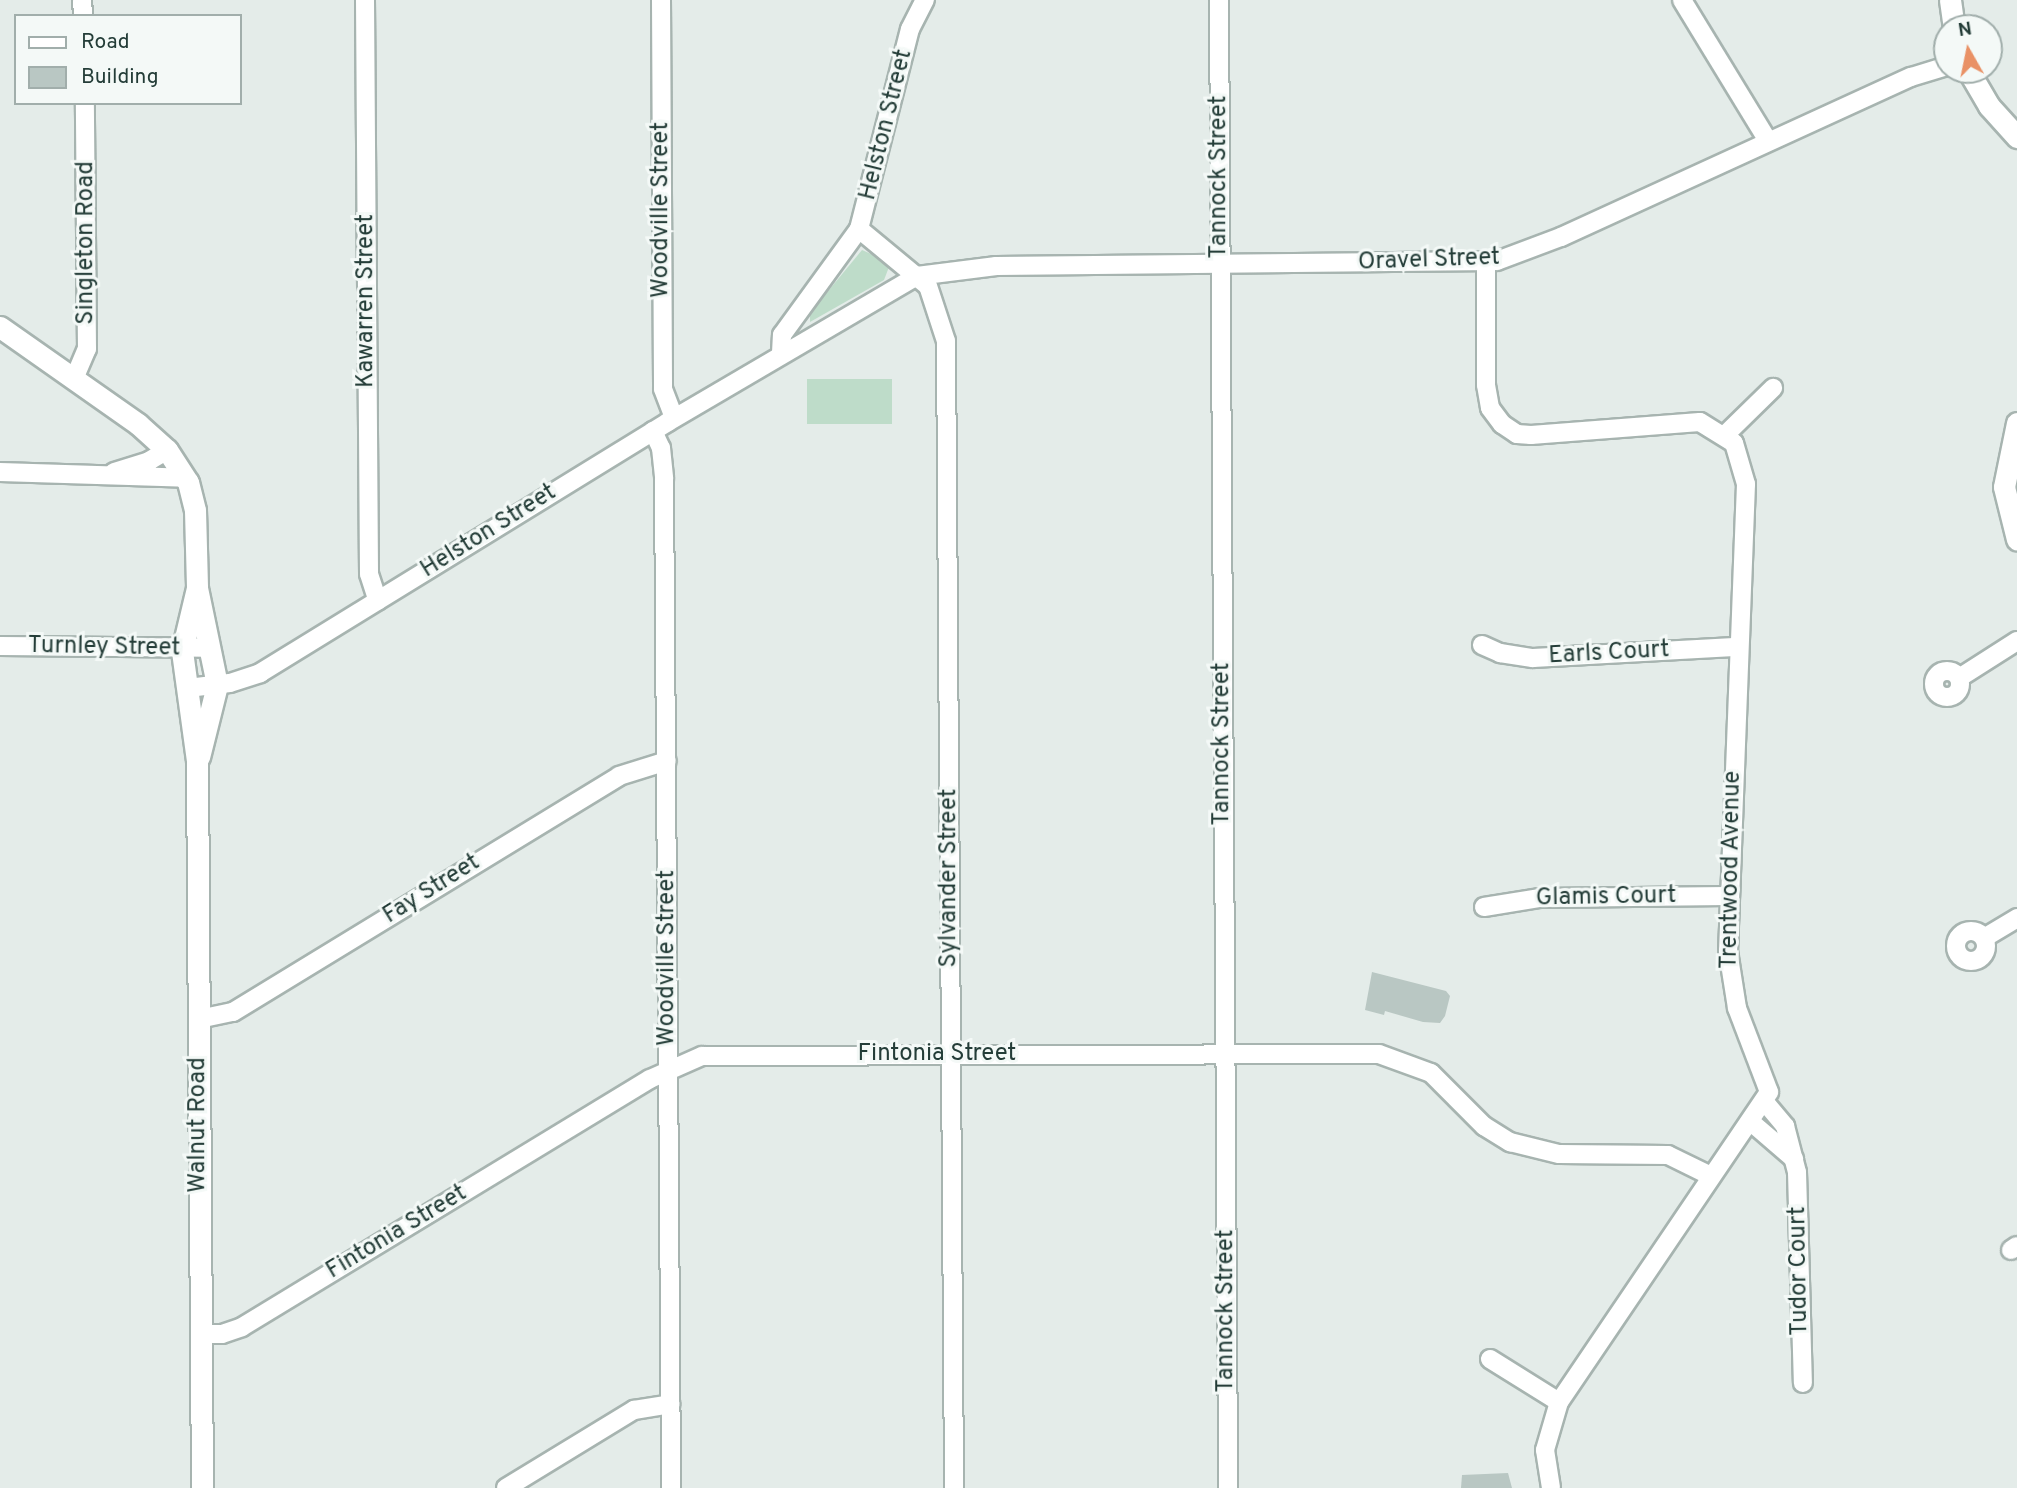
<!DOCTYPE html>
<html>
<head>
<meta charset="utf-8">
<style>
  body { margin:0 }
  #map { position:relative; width:2017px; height:1488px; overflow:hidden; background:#e4ece9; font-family:Overpass,sans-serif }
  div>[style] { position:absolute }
  .green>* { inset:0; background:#bedcc9 }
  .building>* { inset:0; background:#b9c7c3 }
  .roads { filter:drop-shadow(2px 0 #a7b4b0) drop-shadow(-2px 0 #a7b4b0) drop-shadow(0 2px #a7b4b0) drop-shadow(0 -2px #a7b4b0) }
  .minor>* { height:18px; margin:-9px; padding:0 9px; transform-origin:9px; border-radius:9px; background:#fff }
  .minor>.ring { margin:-9px; padding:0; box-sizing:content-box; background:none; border:18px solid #fff; border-radius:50% }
  .tertiary>* { height:21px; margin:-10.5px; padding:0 10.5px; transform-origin:10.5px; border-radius:10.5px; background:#fff }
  span { translate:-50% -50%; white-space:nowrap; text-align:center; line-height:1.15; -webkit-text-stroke:6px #f4f9f7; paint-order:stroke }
  .street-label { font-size:24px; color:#243d38 }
  .legend { position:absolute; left:14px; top:14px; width:228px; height:91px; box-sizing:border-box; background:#f4f9f7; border:2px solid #a1aeab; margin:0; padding:9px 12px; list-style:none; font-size:21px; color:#243d38 }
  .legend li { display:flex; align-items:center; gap:14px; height:35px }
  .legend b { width:35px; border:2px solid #a1aeab }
  .north { position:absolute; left:1933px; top:14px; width:70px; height:70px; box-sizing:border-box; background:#f4f9f7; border:2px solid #a1aeab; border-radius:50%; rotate:351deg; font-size:19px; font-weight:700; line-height:28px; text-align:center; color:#243d38 }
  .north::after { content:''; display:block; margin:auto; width:24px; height:32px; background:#e99165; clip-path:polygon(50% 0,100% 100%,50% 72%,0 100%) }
</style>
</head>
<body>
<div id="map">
  <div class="green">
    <i style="clip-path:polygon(862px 250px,885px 260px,889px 267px,884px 280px,810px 322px,810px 313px)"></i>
    <i style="clip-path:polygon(807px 379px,892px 379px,892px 424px,807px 424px)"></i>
  </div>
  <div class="building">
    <i style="clip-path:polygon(1372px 972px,1446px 991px,1450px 996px,1445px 1016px,1440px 1023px,1423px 1022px,1385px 1011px,1384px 1015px,1365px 1010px)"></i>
    <i style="clip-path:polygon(1508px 1473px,1512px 1488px,1461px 1488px,1462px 1475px)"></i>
  </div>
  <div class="roads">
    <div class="minor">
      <i style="left:82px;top:0;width:16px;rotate:86deg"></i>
      <i style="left:365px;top:0;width:574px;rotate:89.6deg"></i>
      <i style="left:369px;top:574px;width:28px;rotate:72deg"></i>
      <i style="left:661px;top:0;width:389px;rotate:89.7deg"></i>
      <i style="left:663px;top:389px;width:31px;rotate:69deg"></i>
      <i style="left:1219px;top:0;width:1488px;rotate:89.65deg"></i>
      <i style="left:1682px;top:0;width:165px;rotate:58.6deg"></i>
      <i style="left:859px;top:229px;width:89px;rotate:39.6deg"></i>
      <i style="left:928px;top:286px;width:58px;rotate:71.9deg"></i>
      <i style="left:946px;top:341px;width:1147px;rotate:89.6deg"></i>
      <i style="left:1486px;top:262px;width:123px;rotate:90deg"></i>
      <i style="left:1486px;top:385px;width:23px;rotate:80deg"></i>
      <i style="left:1490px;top:408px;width:20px;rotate:53deg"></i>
      <i style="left:1502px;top:424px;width:18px;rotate:34deg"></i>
      <i style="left:1517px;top:434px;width:14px;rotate:4deg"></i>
      <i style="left:1531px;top:435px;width:169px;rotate:-4.4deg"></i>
      <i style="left:1700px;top:422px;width:40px;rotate:32deg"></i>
      <i style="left:1734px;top:443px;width:43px;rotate:73.7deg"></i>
      <i style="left:1746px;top:484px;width:467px;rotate:92.2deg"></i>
      <i style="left:1728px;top:951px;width:58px;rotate:81deg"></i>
      <i style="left:1737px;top:1008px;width:90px;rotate:69.1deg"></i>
      <i style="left:1769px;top:1092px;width:374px;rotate:124.1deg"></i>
      <i style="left:1559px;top:1402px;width:50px;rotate:106.3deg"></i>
      <i style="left:1545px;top:1450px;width:38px;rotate:81deg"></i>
      <i style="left:781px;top:353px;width:18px;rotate:-87deg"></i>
      <i style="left:782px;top:335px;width:131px;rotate:-54deg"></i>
      <i style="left:859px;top:229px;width:206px;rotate:-75.7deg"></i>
      <i style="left:910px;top:29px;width:33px;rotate:-63deg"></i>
      <i style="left:74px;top:379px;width:33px;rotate:-67deg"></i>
      <i style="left:87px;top:349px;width:246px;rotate:-90.5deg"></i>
      <i style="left:653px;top:431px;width:19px;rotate:65deg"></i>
      <i style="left:661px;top:448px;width:31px;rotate:84deg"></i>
      <i style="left:664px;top:479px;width:1009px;rotate:89.6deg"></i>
      <i style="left:1726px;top:434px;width:66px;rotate:-44.4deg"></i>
      <i style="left:0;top:472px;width:186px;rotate:1.8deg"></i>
      <i style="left:114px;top:472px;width:37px;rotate:-17deg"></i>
      <i style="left:149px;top:461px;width:21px;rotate:-31deg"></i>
      <i style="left:1482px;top:645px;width:20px;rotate:24deg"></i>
      <i style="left:1500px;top:653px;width:33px;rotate:9deg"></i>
      <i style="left:1533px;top:658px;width:206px;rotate:-3.1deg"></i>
      <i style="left:0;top:646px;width:209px;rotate:0.5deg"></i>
      <i class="ring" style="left:1934px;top:671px;width:8px;height:8px"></i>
      <i style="left:1959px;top:678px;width:69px;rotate:-32.5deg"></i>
      <i style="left:188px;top:688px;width:42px;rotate:-6.8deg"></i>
      <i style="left:230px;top:683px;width:32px;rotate:-18deg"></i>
      <i style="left:260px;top:673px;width:479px;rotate:-31.6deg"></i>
      <i style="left:668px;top:422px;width:289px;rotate:-30.4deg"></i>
      <i style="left:917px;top:276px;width:80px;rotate:-7.2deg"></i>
      <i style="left:996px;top:266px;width:501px;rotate:-0.57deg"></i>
      <i style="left:1497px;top:261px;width:68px;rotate:-20.6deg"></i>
      <i style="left:1561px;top:237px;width:385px;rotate:-24.6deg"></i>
      <i style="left:1911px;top:77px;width:38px;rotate:-17deg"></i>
      <i style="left:1484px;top:907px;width:57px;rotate:-9.1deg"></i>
      <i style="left:1540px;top:898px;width:188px;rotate:-0.6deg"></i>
      <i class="ring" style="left:1956px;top:931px;width:12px;height:12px"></i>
      <i style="left:1984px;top:938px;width:39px;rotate:-31deg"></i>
      <i style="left:199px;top:1019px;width:35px;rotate:-12deg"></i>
      <i style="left:233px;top:1012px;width:452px;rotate:-31.4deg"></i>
      <i style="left:619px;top:776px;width:50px;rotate:-17.4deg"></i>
      <i style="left:1764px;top:1101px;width:33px;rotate:50deg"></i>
      <i style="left:1785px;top:1126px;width:48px;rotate:75.4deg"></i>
      <i style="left:1797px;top:1172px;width:211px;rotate:88.4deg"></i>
      <i style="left:1751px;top:1122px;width:57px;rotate:40.7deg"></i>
      <i style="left:2011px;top:1250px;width:7px;rotate:-34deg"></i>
      <i style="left:200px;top:1334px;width:22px"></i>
      <i style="left:222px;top:1334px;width:21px;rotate:-19deg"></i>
      <i style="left:242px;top:1327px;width:477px;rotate:-31.3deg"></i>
      <i style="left:650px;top:1079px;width:57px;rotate:-23.9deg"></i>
      <i style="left:702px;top:1056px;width:677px;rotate:-0.17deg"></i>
      <i style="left:1379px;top:1054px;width:55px;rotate:20.1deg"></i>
      <i style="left:1431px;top:1073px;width:75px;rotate:45deg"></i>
      <i style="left:1484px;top:1126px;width:31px;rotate:32deg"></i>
      <i style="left:1510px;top:1142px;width:50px;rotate:13.8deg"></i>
      <i style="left:1559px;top:1154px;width:109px;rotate:0.5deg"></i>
      <i style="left:1668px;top:1155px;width:48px;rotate:26deg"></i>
      <i style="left:1490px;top:1359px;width:81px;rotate:31.9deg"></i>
      <i style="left:506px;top:1488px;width:150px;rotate:-31.4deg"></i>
      <i style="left:634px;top:1410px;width:37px;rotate:-9deg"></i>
    </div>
    <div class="tertiary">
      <i style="left:1950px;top:0;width:28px;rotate:82deg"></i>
      <i style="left:1968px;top:70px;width:42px;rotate:59.7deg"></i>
      <i style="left:1989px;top:106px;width:42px;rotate:47.9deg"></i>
      <i style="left:0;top:327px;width:169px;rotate:35.1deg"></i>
      <i style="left:138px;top:424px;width:39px;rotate:42deg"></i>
      <i style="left:167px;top:450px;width:38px;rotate:57deg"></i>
      <i style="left:188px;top:482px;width:29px;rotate:76deg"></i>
      <i style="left:195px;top:510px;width:78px;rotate:88.5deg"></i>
      <i style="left:197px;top:588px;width:99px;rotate:78.3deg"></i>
      <i style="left:217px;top:685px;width:74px;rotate:104deg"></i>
      <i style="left:2017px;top:423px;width:65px;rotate:101.5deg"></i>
      <i style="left:2004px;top:487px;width:54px;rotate:76deg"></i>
      <i style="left:197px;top:588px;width:65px;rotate:103.4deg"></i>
      <i style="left:182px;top:651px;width:111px;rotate:82.2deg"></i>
      <i style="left:197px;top:761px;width:727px;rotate:89.61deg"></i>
    </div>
  </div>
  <div class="street-label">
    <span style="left:887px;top:125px;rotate:-76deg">Helston Street</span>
    <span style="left:1220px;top:177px;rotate:-90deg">Tannock Street</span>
    <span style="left:662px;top:210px;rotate:-90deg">Woodville Street</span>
    <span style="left:87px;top:243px;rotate:-90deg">Singleton Road</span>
    <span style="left:1429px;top:261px;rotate:-2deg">Oravel Street</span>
    <span style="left:367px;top:301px;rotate:-90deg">Kawarren Street</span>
    <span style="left:489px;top:532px;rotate:-32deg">Helston Street</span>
    <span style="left:104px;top:648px;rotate:1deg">Turnley Street</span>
    <span style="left:1609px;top:654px;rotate:-3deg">Earls Court</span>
    <span style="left:1223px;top:744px;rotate:-90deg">Tannock Street</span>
    <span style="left:1732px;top:870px;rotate:-89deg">Trentwood Avenue</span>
    <span style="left:950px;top:878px;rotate:-90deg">Sylvander Street</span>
    <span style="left:432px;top:890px;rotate:-32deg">Fay Street</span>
    <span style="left:1606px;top:898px;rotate:-1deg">Glamis Court</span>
    <span style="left:668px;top:958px;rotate:-90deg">Woodville Street</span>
    <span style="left:937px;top:1055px">Fintonia Street</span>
    <span style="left:199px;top:1125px;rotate:-90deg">Walnut Road</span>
    <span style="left:397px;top:1233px;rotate:-31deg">Fintonia Street</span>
    <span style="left:1800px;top:1271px;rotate:-91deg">Tudor Court</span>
    <span style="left:1227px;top:1311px;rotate:-90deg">Tannock Street</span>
  </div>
  <ul class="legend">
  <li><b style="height:9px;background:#fff"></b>Road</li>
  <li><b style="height:19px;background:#b9c7c3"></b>Building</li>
  </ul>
  <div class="north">N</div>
</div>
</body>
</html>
